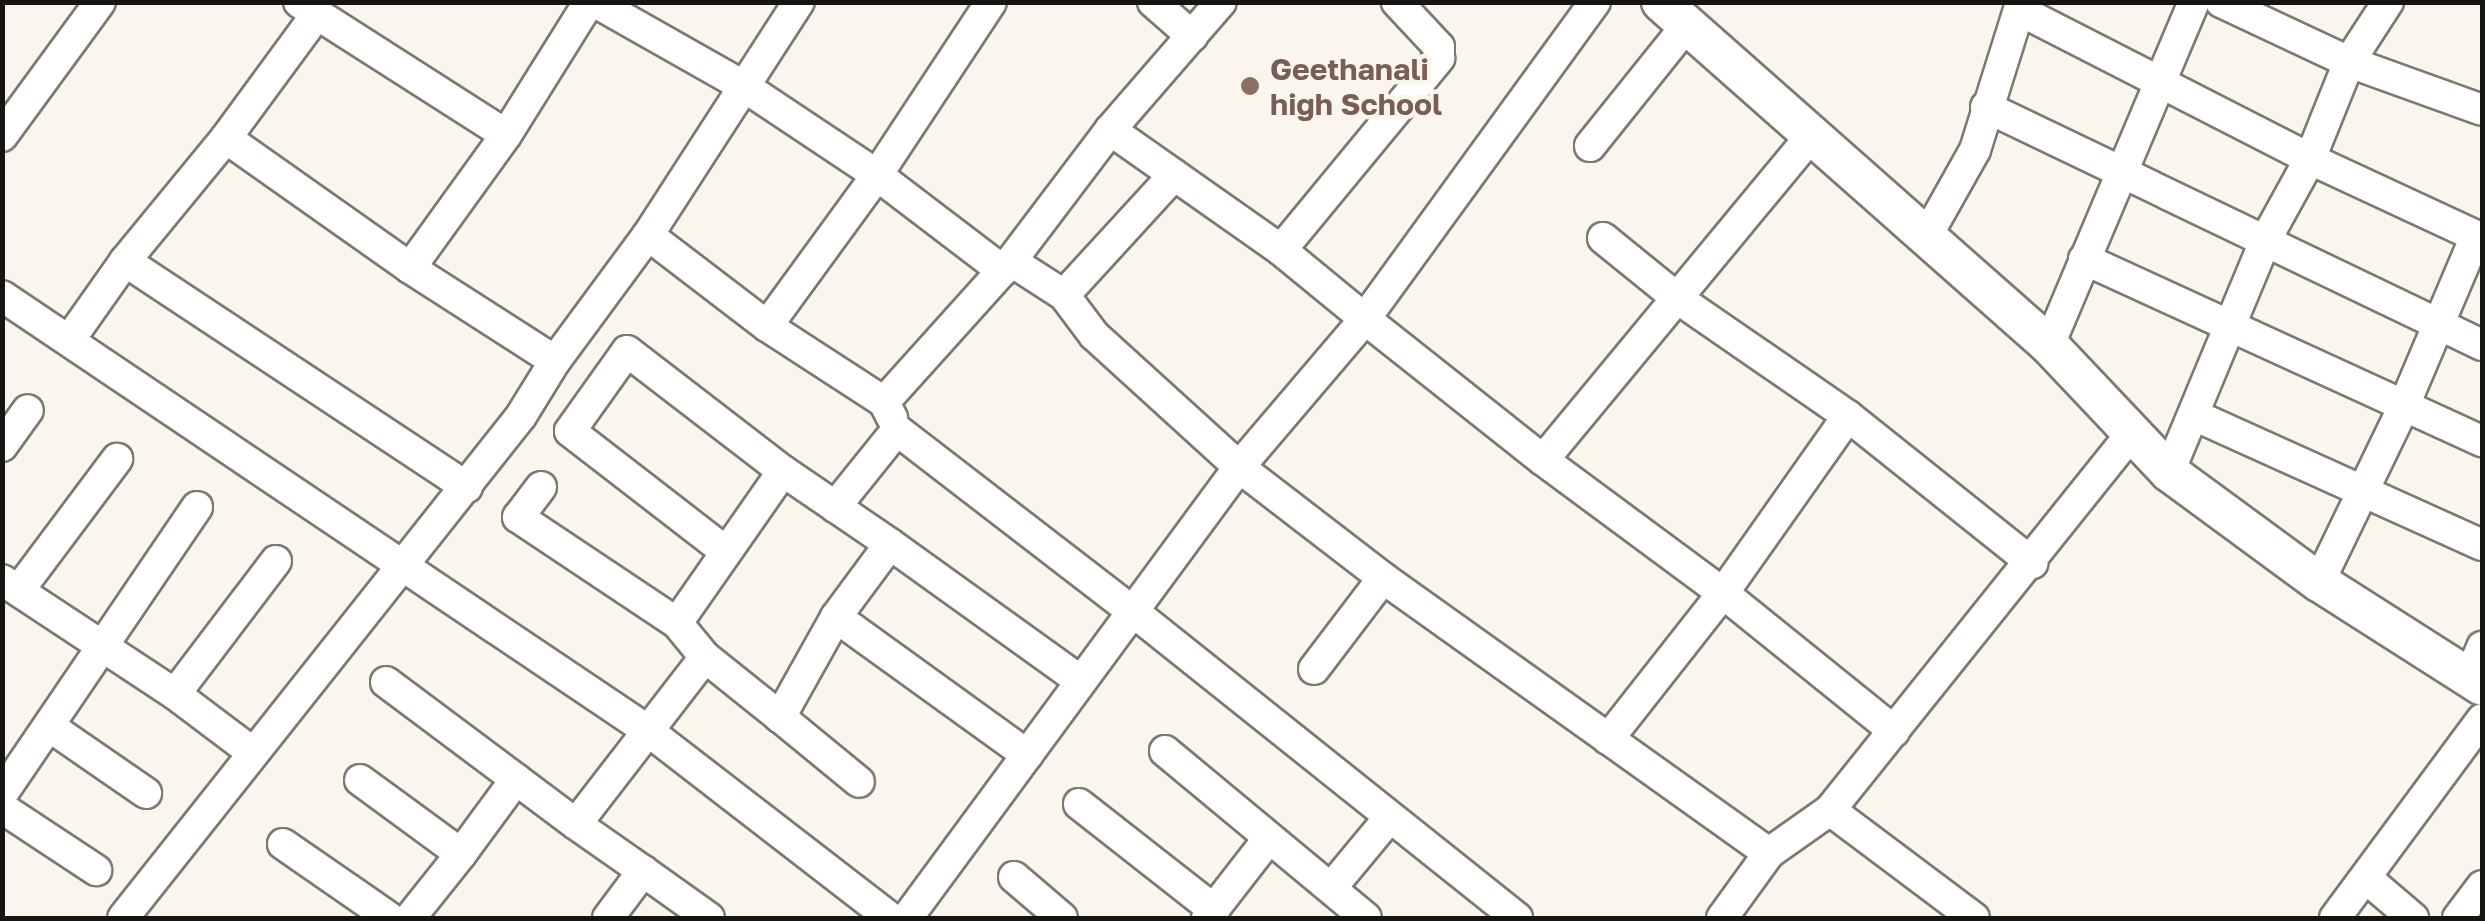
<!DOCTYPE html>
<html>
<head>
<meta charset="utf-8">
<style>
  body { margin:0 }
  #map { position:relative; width:2485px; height:921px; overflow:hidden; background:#faf6ed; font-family:"Golos Text",sans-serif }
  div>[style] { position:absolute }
  .roads { filter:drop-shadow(2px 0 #7c7971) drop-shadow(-2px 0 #7c7971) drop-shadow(0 2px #7c7971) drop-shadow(0 -2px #7c7971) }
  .minor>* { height:30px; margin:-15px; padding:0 15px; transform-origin:15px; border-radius:15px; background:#fff }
  .major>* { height:38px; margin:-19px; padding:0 19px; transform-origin:19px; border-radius:19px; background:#fff }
  .dots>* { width:28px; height:28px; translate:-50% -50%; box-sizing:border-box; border:5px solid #faf6ed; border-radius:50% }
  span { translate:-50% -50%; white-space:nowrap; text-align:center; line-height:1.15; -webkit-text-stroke:9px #faf6ed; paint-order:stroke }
  .education-label { font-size:30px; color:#785e54; font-weight:700 }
  .left { translate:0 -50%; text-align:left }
  .frame { position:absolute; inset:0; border:5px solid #161512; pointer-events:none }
</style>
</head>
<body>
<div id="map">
  <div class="roads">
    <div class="minor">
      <i style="left:299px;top:2px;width:22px;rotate:34deg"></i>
      <i style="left:317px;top:14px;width:154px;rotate:126.3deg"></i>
      <i style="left:226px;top:138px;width:225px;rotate:35.2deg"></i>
      <i style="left:410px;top:268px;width:172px;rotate:32.7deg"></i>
      <i style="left:595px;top:2px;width:172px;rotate:29.5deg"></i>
      <i style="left:745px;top:87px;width:159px;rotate:33.7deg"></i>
      <i style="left:877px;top:175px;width:158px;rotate:37.3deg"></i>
      <i style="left:1153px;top:2px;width:52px;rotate:41.1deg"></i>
      <i style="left:1595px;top:2px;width:392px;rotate:126deg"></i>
      <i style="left:1365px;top:319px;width:227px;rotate:38.4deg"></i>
      <i style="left:1543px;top:460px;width:422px;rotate:-50.4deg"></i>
      <i style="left:2221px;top:2px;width:141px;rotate:25.1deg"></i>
      <i style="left:2349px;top:62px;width:72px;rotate:-57deg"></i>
      <i style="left:317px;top:14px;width:224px;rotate:32.6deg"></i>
      <i style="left:506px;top:135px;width:164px;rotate:125.8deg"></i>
      <i style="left:1986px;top:107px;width:550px;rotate:25.63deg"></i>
      <i style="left:506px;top:135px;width:157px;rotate:-58deg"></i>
      <i style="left:2px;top:136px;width:166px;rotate:-53.8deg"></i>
      <i style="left:1590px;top:146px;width:155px;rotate:-51.3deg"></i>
      <i style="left:648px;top:235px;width:150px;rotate:37.4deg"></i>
      <i style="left:767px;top:326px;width:140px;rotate:33deg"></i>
      <i style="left:884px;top:402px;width:18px;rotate:63deg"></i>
      <i style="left:1603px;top:238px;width:95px;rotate:39deg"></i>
      <i style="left:1677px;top:298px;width:208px;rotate:34.6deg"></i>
      <i style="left:1848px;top:416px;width:236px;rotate:38.6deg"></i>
      <i style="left:1925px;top:239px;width:102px;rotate:-60.7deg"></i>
      <i style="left:1975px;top:150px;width:147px;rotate:-72.6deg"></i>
      <i style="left:2019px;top:10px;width:327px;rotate:27.1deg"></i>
      <i style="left:2310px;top:159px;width:190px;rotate:24.9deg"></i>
      <i style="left:1281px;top:250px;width:249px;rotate:-50.5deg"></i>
      <i style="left:1439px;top:58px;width:11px;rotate:-90deg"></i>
      <i style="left:1439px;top:47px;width:62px;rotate:-133deg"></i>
      <i style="left:2084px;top:259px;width:438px;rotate:24.6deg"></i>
      <i style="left:125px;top:261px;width:159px;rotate:-50.6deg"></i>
      <i style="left:1011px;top:261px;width:164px;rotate:-52.9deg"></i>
      <i style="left:1110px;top:130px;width:169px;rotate:-49.1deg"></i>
      <i style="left:1064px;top:295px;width:163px;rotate:-47.5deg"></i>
      <i style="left:2px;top:296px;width:777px;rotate:33.94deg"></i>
      <i style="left:647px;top:730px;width:307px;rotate:37.7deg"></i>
      <i style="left:767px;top:326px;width:187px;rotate:-53.9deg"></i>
      <i style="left:877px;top:175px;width:207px;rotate:-56.6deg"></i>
      <i style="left:70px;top:339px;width:95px;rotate:-54.8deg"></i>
      <i style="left:125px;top:261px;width:410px;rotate:33.5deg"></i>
      <i style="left:2049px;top:345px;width:372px;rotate:-67.1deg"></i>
      <i style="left:884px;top:402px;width:190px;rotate:-48deg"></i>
      <i style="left:1011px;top:261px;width:63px;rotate:32.7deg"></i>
      <i style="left:1064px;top:295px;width:50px;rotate:53.1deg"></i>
      <i style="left:1094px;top:335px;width:196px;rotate:42.3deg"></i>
      <i style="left:1239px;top:467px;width:194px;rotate:-49.6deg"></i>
      <i style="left:1365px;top:319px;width:109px;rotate:-140.6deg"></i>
      <i style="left:1281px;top:250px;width:209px;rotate:-144.9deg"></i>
      <i style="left:2194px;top:415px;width:316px;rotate:24.3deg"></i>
      <i style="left:1848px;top:416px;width:217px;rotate:125.2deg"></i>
      <i style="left:1723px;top:593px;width:220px;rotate:38.9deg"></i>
      <i style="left:2px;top:446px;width:44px;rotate:-54.2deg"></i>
      <i style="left:1543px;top:460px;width:224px;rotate:36.5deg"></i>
      <i style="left:1723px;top:593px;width:186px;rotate:128.2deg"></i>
      <i style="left:783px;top:471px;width:130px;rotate:34.3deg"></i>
      <i style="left:890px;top:544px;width:91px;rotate:126.5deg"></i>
      <i style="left:836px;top:617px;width:115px;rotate:119.2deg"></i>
      <i style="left:780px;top:717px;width:96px;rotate:-141.3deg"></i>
      <i style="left:705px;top:657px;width:44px;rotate:-129.5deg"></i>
      <i style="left:677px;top:623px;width:185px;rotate:-55.1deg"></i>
      <i style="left:2169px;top:472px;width:252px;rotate:-67.4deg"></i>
      <i style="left:2266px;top:239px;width:91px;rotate:-61.2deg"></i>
      <i style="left:2310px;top:159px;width:105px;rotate:-68.1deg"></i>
      <i style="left:2349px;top:62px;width:141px;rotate:19.8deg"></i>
      <i style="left:541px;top:487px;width:38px;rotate:127deg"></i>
      <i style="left:518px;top:517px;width:191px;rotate:33.7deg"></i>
      <i style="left:835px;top:507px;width:99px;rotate:-51.2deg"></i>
      <i style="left:897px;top:430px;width:300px;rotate:37.6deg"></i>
      <i style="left:1135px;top:613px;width:489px;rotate:38.6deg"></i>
      <i style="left:890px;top:544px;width:235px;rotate:35.7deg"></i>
      <i style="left:725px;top:551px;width:196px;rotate:-142.3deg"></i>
      <i style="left:570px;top:431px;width:98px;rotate:-54.5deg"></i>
      <i style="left:627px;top:351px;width:197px;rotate:37.6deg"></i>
      <i style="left:2px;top:580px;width:207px;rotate:33.4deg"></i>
      <i style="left:175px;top:694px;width:96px;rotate:37deg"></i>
      <i style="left:2319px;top:582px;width:193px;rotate:-64.2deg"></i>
      <i style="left:2403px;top:408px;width:187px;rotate:-67deg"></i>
      <i style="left:19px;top:590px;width:164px;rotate:-53.2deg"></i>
      <i style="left:836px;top:617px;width:236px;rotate:35.8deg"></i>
      <i style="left:1314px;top:669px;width:114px;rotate:-52.8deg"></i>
      <i style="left:2469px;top:678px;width:34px;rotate:-67deg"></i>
      <i style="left:386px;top:682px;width:237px;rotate:36.8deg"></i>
      <i style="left:175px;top:694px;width:167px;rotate:-52.8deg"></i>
      <i style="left:780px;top:717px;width:102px;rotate:39.4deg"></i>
      <i style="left:49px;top:726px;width:118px;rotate:34.6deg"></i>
      <i style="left:1165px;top:751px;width:261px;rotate:39.7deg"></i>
      <i style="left:360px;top:780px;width:125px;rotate:36.2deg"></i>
      <i style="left:461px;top:854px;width:93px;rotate:-53.7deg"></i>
      <i style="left:2px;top:794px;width:347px;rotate:-55.8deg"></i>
      <i style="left:1079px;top:804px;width:172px;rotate:38.1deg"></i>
      <i style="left:2px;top:808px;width:113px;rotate:33.4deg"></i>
      <i style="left:1830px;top:810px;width:180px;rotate:36.9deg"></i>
      <i style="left:283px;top:844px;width:130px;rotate:34.7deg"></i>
      <i style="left:643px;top:871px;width:82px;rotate:-145deg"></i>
      <i style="left:576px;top:824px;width:211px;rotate:-52.3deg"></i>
      <i style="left:1014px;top:877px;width:63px;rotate:40.5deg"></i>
      <i style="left:2366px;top:878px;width:62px;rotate:40.4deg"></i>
      <i style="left:1331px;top:888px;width:92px;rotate:-50.3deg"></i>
      <i style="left:123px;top:918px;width:641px;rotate:-51.59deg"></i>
      <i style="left:521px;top:416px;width:65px;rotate:-58.3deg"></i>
      <i style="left:555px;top:361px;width:157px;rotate:-53.6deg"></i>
      <i style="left:648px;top:235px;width:278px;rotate:-57.1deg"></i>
      <i style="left:410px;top:918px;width:82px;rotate:-51.4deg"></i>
      <i style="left:608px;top:918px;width:59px;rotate:-53.3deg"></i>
      <i style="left:643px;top:871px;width:81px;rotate:35.5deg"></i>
      <i style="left:907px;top:918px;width:560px;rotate:-53.64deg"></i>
      <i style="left:1239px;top:467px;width:182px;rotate:37.6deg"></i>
      <i style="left:1383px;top:578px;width:474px;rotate:35.5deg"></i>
      <i style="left:1207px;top:918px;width:101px;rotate:-52.2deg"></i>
      <i style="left:1722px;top:918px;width:80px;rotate:-54.1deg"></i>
      <i style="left:1769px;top:853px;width:75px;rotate:-35.2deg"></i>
      <i style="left:1830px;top:810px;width:480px;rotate:-51.3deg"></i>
      <i style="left:2335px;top:918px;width:247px;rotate:-53.5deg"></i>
      <i style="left:2458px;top:918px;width:40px;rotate:-53deg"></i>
    </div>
    <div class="major">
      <i style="left:1661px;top:2px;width:518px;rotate:41.48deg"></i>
      <i style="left:2049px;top:345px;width:175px;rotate:46.6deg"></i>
      <i style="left:2169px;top:472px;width:186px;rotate:36.3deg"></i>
      <i style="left:2319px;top:582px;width:193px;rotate:32.5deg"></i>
    </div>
  </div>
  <div class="dots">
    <i style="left:1250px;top:86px;background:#8d6e63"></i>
  </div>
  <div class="education-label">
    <span class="left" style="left:1270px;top:86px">Geethanali<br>high School</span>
  </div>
  <div class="frame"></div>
</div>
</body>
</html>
